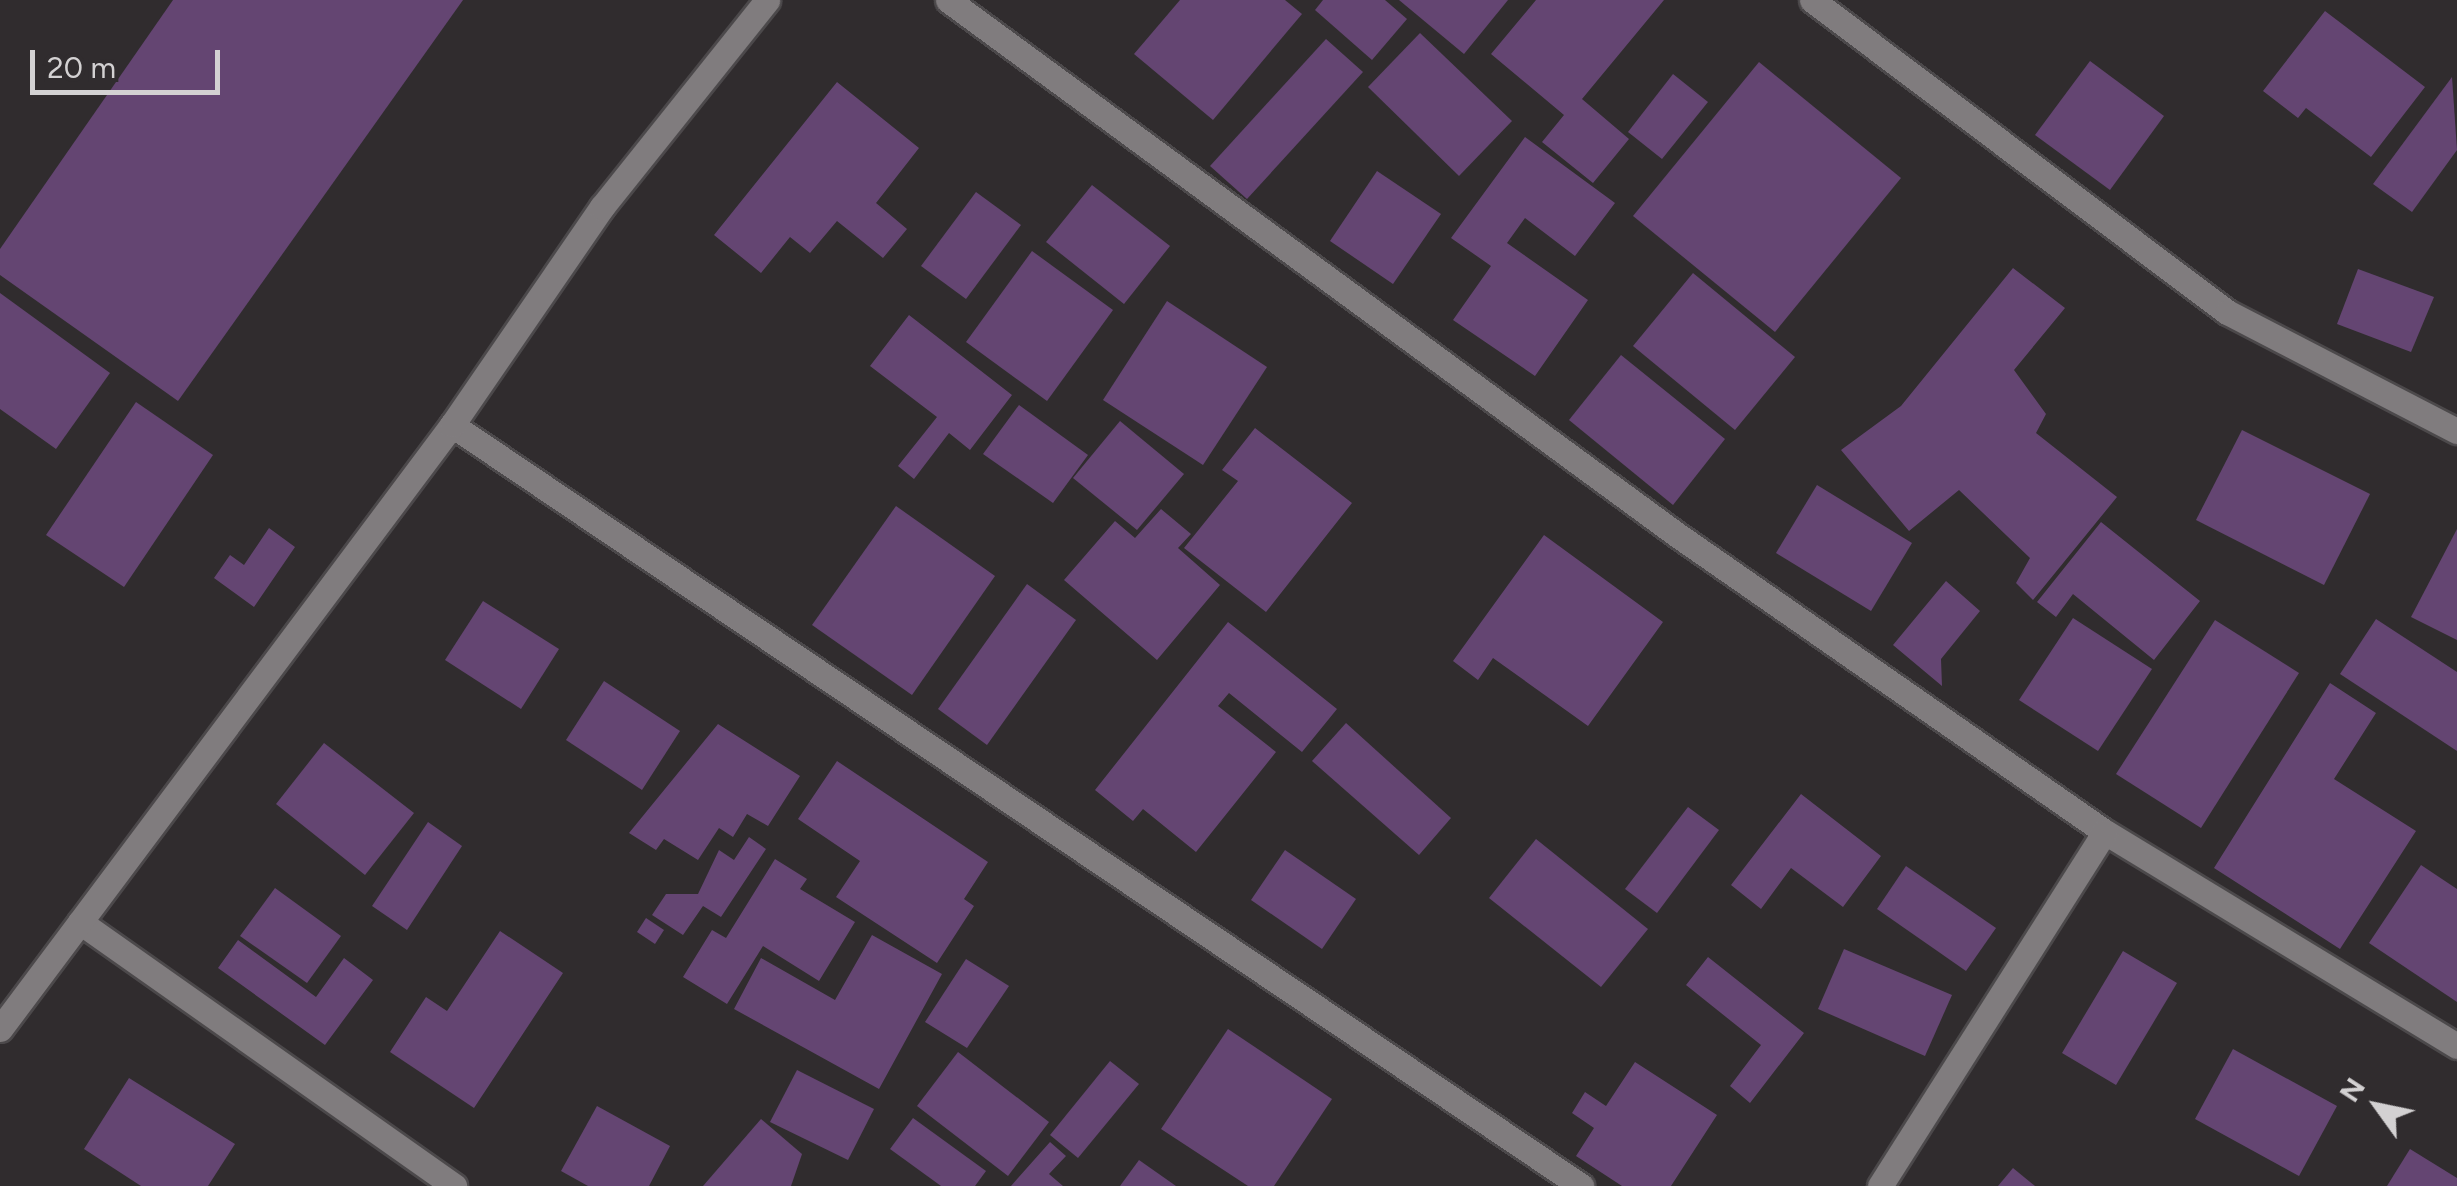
<!DOCTYPE html>
<html>
<head>
<meta charset="utf-8">
<style>
  body { margin:0 }
  #map { position:relative; width:2457px; height:1186px; overflow:hidden; background:#302c2e; font-family:Figtree,sans-serif }
  div>[style] { position:absolute }
  .building>* { inset:0; background:#644572 }
  .roads { filter:drop-shadow(2px 0 #4c494b) drop-shadow(-2px 0 #4c494b) drop-shadow(0 2px #4c494b) drop-shadow(0 -2px #4c494b) }
  .street>* { height:25px; margin:-12.5px; padding:0 12.5px; transform-origin:12.5px; border-radius:12.5px; background:#807c7e }
  span { translate:-50% -50%; white-space:nowrap; text-align:center; line-height:1.15; -webkit-text-stroke:8px #302c2e; paint-order:stroke }
  .north { position:absolute; left:2327px; top:1056px; width:100px; height:100px; -webkit-text-stroke:8px #302c2e; paint-order:stroke; rotate:303deg; font-size:28px; font-weight:700; line-height:40px; text-align:center; color:#d3d1d2 }
  .north::after { content:''; display:block; margin:auto; width:35px; height:45px; background:#d3d1d2; clip-path:polygon(50% 0,100% 100%,50% 72%,0 100%) }
  .scale { position:absolute; left:30px; top:50px; width:190px; height:45px; box-sizing:border-box; border:5px solid #d3d1d2; border-top:0; padding-left:12px; font-size:30px; line-height:35px; white-space:nowrap; color:#d3d1d2; -webkit-text-stroke:8px #302c2e; paint-order:stroke }
</style>
</head>
<body>
<div id="map">
  <div class="building">
    <i style="clip-path:polygon(173px 0,463px 0,178px 401px,0 275px,0 249px)"></i>
    <i style="clip-path:polygon(1180px 0,1285px 0,1302px 14px,1213px 120px,1134px 54px)"></i>
    <i style="clip-path:polygon(1323px 0,1385px 0,1407px 19px,1372px 60px,1315px 10px)"></i>
    <i style="clip-path:polygon(1399px 0,1508px 0,1464px 54px)"></i>
    <i style="clip-path:polygon(1536px 0,1664px 0,1582px 99px,1629px 139px,1593px 183px,1542px 142px,1564px 115px,1491px 54px)"></i>
    <i style="clip-path:polygon(2325px 11px,2425px 87px,2371px 157px,2306px 108px,2298px 118px,2263px 91px)"></i>
    <i style="clip-path:polygon(1420px 33px,1512px 121px,1459px 176px,1368px 87px)"></i>
    <i style="clip-path:polygon(1326px 39px,1363px 72px,1247px 199px,1210px 166px)"></i>
    <i style="clip-path:polygon(2090px 61px,2164px 116px,2110px 190px,2035px 135px)"></i>
    <i style="clip-path:polygon(1759px 62px,1901px 178px,1775px 332px,1633px 216px)"></i>
    <i style="clip-path:polygon(1673px 74px,1708px 102px,1662px 159px,1628px 132px)"></i>
    <i style="clip-path:polygon(2452px 77px,2457px 150px,2412px 212px,2373px 184px)"></i>
    <i style="clip-path:polygon(837px 82px,919px 148px,876px 203px,907px 229px,883px 258px,837px 221px,810px 253px,790px 237px,761px 273px,714px 235px)"></i>
    <i style="clip-path:polygon(1525px 137px,1615px 203px,1575px 256px,1525px 218px,1507px 243px,1588px 300px,1535px 376px,1453px 320px,1491px 266px,1451px 238px)"></i>
    <i style="clip-path:polygon(1377px 171px,1441px 214px,1393px 284px,1330px 241px)"></i>
    <i style="clip-path:polygon(1092px 185px,1170px 246px,1124px 304px,1046px 242px)"></i>
    <i style="clip-path:polygon(976px 192px,1021px 225px,966px 299px,921px 266px)"></i>
    <i style="clip-path:polygon(1032px 251px,1113px 310px,1047px 401px,966px 342px)"></i>
    <i style="clip-path:polygon(2013px 268px,2065px 308px,2014px 370px,2046px 414px,2036px 433px,2117px 497px,2033px 600px,2016px 583px,2030px 558px,1959px 490px,1909px 531px,1841px 450px,1901px 406px)"></i>
    <i style="clip-path:polygon(2358px 269px,2434px 297px,2411px 352px,2337px 324px)"></i>
    <i style="clip-path:polygon(1693px 273px,1795px 357px,1735px 430px,1633px 346px)"></i>
    <i style="clip-path:polygon(0 293px,110px 373px,56px 449px,0 409px)"></i>
    <i style="clip-path:polygon(1167px 301px,1267px 367px,1203px 465px,1103px 400px)"></i>
    <i style="clip-path:polygon(909px 315px,1012px 395px,970px 450px,949px 433px,914px 479px,898px 466px,937px 417px,870px 366px)"></i>
    <i style="clip-path:polygon(1621px 355px,1725px 439px,1673px 505px,1569px 420px)"></i>
    <i style="clip-path:polygon(136px 402px,213px 455px,124px 587px,46px 535px)"></i>
    <i style="clip-path:polygon(1019px 405px,1088px 455px,1053px 503px,983px 454px)"></i>
    <i style="clip-path:polygon(1120px 421px,1184px 474px,1137px 530px,1073px 478px)"></i>
    <i style="clip-path:polygon(1255px 428px,1352px 503px,1266px 612px,1184px 548px,1238px 481px,1222px 470px)"></i>
    <i style="clip-path:polygon(2242px 430px,2370px 494px,2324px 585px,2196px 520px)"></i>
    <i style="clip-path:polygon(1817px 485px,1912px 543px,1871px 611px,1776px 553px)"></i>
    <i style="clip-path:polygon(896px 506px,995px 576px,912px 695px,812px 625px)"></i>
    <i style="clip-path:polygon(1161px 509px,1191px 534px,1178px 548px,1220px 585px,1157px 660px,1064px 580px,1115px 521px,1135px 538px)"></i>
    <i style="clip-path:polygon(2101px 522px,2200px 601px,2154px 660px,2073px 594px,2056px 617px,2037px 602px)"></i>
    <i style="clip-path:polygon(269px 528px,295px 547px,254px 607px,214px 578px,230px 555px,244px 565px)"></i>
    <i style="clip-path:polygon(2457px 529px,2457px 640px,2411px 617px)"></i>
    <i style="clip-path:polygon(1544px 535px,1663px 622px,1588px 726px,1493px 658px,1478px 680px,1453px 661px)"></i>
    <i style="clip-path:polygon(1946px 581px,1980px 611px,1941px 659px,1942px 686px,1893px 645px)"></i>
    <i style="clip-path:polygon(1027px 584px,1076px 620px,987px 745px,938px 709px)"></i>
    <i style="clip-path:polygon(483px 601px,559px 649px,521px 709px,445px 660px)"></i>
    <i style="clip-path:polygon(2073px 618px,2152px 669px,2098px 751px,2019px 700px)"></i>
    <i style="clip-path:polygon(2376px 619px,2457px 672px,2457px 751px,2340px 674px)"></i>
    <i style="clip-path:polygon(2215px 620px,2299px 673px,2201px 828px,2116px 774px)"></i>
    <i style="clip-path:polygon(1228px 622px,1337px 709px,1302px 752px,1229px 693px,1218px 706px,1276px 752px,1196px 852px,1143px 809px,1133px 821px,1095px 790px)"></i>
    <i style="clip-path:polygon(604px 681px,680px 731px,642px 790px,566px 740px)"></i>
    <i style="clip-path:polygon(2330px 683px,2376px 713px,2334px 779px,2416px 831px,2340px 949px,2214px 868px)"></i>
    <i style="clip-path:polygon(1346px 723px,1451px 818px,1419px 855px,1312px 761px)"></i>
    <i style="clip-path:polygon(718px 724px,800px 776px,768px 826px,747px 814px,733px 837px,719px 828px,698px 860px,664px 839px,656px 850px,629px 833px)"></i>
    <i style="clip-path:polygon(324px 743px,414px 813px,365px 875px,276px 804px)"></i>
    <i style="clip-path:polygon(837px 761px,988px 862px,964px 899px,974px 906px,937px 963px,836px 897px,860px 861px,798px 819px)"></i>
    <i style="clip-path:polygon(1801px 794px,1881px 856px,1843px 907px,1791px 868px,1761px 909px,1731px 885px)"></i>
    <i style="clip-path:polygon(1688px 807px,1719px 830px,1657px 913px,1625px 889px)"></i>
    <i style="clip-path:polygon(428px 822px,462px 846px,407px 930px,372px 906px)"></i>
    <i style="clip-path:polygon(749px 837px,766px 849px,721px 917px,703px 906px,683px 935px,652px 915px,666px 894px,698px 894px,719px 850px,734px 860px)"></i>
    <i style="clip-path:polygon(1536px 839px,1648px 929px,1601px 987px,1489px 898px)"></i>
    <i style="clip-path:polygon(1285px 850px,1356px 899px,1322px 949px,1251px 900px)"></i>
    <i style="clip-path:polygon(775px 859px,807px 879px,800px 889px,855px 922px,819px 981px,763px 946px,727px 1004px,683px 977px,712px 930px,726px 938px)"></i>
    <i style="clip-path:polygon(2421px 865px,2457px 889px,2457px 1002px,2369px 943px)"></i>
    <i style="clip-path:polygon(1906px 866px,1996px 928px,1966px 971px,1877px 909px)"></i>
    <i style="clip-path:polygon(275px 888px,341px 936px,307px 983px,240px 936px)"></i>
    <i style="clip-path:polygon(646px 918px,664px 930px,655px 944px,637px 932px)"></i>
    <i style="clip-path:polygon(500px 931px,563px 973px,474px 1108px,390px 1052px,426px 997px,447px 1011px)"></i>
    <i style="clip-path:polygon(872px 935px,942px 974px,879px 1089px,734px 1009px,761px 958px,835px 1000px)"></i>
    <i style="clip-path:polygon(238px 940px,316px 997px,344px 958px,373px 980px,325px 1045px,218px 968px)"></i>
    <i style="clip-path:polygon(1844px 949px,1952px 995px,1925px 1056px,1818px 1009px)"></i>
    <i style="clip-path:polygon(2123px 951px,2177px 983px,2116px 1085px,2062px 1053px)"></i>
    <i style="clip-path:polygon(1708px 957px,1804px 1033px,1750px 1103px,1730px 1086px,1761px 1045px,1686px 985px)"></i>
    <i style="clip-path:polygon(966px 959px,1009px 986px,967px 1048px,925px 1022px)"></i>
    <i style="clip-path:polygon(1228px 1029px,1332px 1099px,1274px 1186px,1248px 1186px,1161px 1129px)"></i>
    <i style="clip-path:polygon(2233px 1049px,2337px 1106px,2299px 1176px,2195px 1119px)"></i>
    <i style="clip-path:polygon(958px 1052px,1049px 1122px,1008px 1176px,917px 1106px)"></i>
    <i style="clip-path:polygon(1110px 1061px,1139px 1084px,1078px 1158px,1050px 1135px)"></i>
    <i style="clip-path:polygon(1635px 1062px,1717px 1115px,1671px 1186px,1622px 1186px,1576px 1156px,1594px 1128px,1572px 1113px,1585px 1092px,1606px 1106px)"></i>
    <i style="clip-path:polygon(797px 1070px,874px 1109px,848px 1160px,770px 1122px)"></i>
    <i style="clip-path:polygon(129px 1078px,235px 1144px,208px 1186px,141px 1186px,84px 1149px)"></i>
    <i style="clip-path:polygon(597px 1106px,670px 1146px,649px 1186px,588px 1186px,561px 1171px)"></i>
    <i style="clip-path:polygon(913px 1118px,986px 1171px,975px 1186px,941px 1186px,890px 1149px)"></i>
    <i style="clip-path:polygon(761px 1119px,802px 1154px,791px 1186px,703px 1186px)"></i>
    <i style="clip-path:polygon(1050px 1142px,1066px 1156px,1049px 1174px,1063px 1186px,1011px 1186px)"></i>
    <i style="clip-path:polygon(2410px 1149px,2457px 1178px,2457px 1186px,2387px 1186px)"></i>
    <i style="clip-path:polygon(1139px 1160px,1176px 1186px,1120px 1186px)"></i>
    <i style="clip-path:polygon(2013px 1168px,2035px 1186px,1998px 1186px)"></i>
  </div>
  <div class="roads">
    <div class="street">
      <i style="left:948px;top:0;width:903px;rotate:36.26deg"></i>
      <i style="left:1676px;top:534px;width:522px;rotate:34.79deg"></i>
      <i style="left:2105px;top:832px;width:412px;rotate:31.3deg"></i>
      <i style="left:1812px;top:0;width:519px;rotate:36.94deg"></i>
      <i style="left:2227px;top:312px;width:259px;rotate:27.4deg"></i>
      <i style="left:452px;top:425px;width:1362px;rotate:33.98deg"></i>
      <i style="left:80px;top:922px;width:458px;rotate:35.2deg"></i>
      <i style="left:0;top:1029px;width:754px;rotate:-53.19deg"></i>
      <i style="left:452px;top:425px;width:265px;rotate:-55.5deg"></i>
      <i style="left:602px;top:207px;width:265px;rotate:-51.4deg"></i>
      <i style="left:1880px;top:1186px;width:419px;rotate:-57.6deg"></i>
    </div>
  </div>
  <div class="north">N</div>
  <div class="scale">20 m</div>
</div>
</body>
</html>
